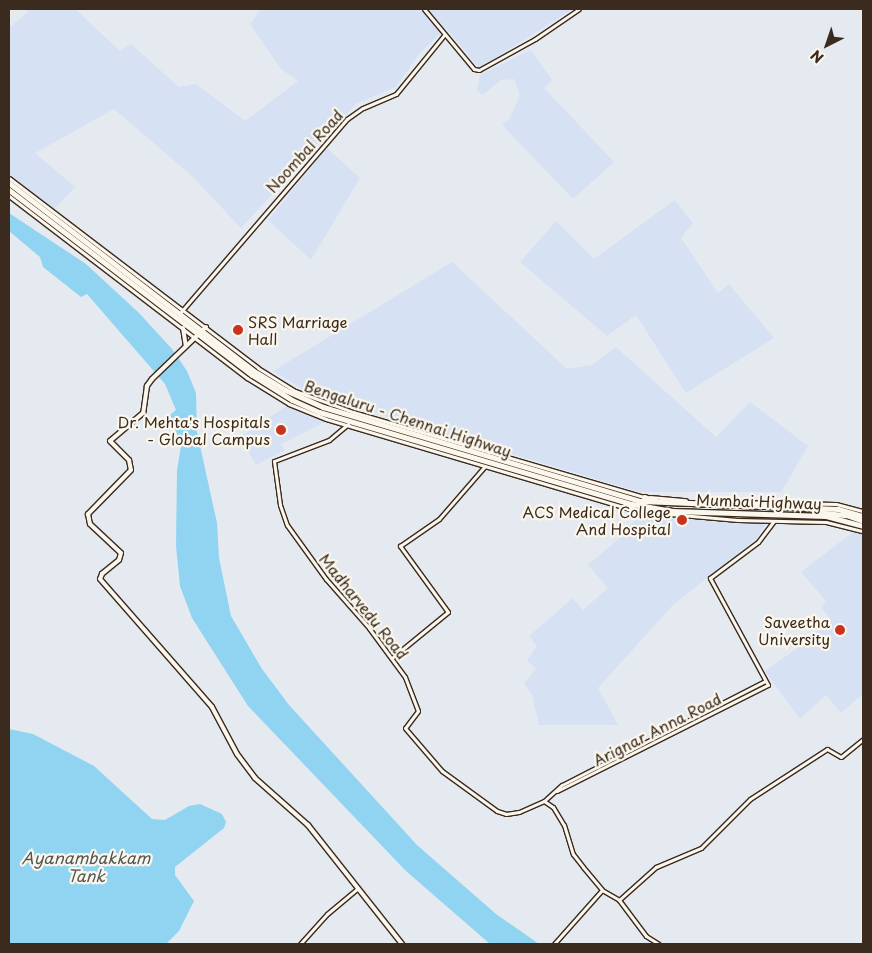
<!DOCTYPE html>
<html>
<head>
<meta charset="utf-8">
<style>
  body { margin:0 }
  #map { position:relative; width:872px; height:953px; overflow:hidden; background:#e5eaf0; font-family:"Playpen Sans",sans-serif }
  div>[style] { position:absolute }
  .built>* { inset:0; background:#d6e1f3 }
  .water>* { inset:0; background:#90d4f2 }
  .roads { filter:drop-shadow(1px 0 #3b2a1e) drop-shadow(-1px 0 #3b2a1e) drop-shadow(0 1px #3b2a1e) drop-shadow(0 -1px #3b2a1e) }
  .minor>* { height:3px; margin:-1.5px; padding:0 1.5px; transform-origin:1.5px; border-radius:1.5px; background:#fbf7ec }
  .major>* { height:4px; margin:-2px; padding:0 2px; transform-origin:2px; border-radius:2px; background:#fbf7ec }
  .highway>* { height:5px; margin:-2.5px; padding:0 2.5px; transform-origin:2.5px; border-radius:2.5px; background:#fbf7ec }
  .dots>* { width:14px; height:14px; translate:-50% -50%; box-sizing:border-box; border:2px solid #fbf7ec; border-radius:50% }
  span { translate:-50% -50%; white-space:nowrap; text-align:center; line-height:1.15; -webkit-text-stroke:4.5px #fbf7ec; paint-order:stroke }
  .street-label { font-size:15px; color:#3b2a1e }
  .poi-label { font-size:15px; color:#3b2a1e }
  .left { translate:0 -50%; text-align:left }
  .right { translate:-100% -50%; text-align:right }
  .water-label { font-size:16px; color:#505453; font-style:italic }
  .frame { position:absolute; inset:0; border:10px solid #3b2a1e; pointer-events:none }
  .north { position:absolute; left:802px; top:20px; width:50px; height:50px; -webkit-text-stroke:4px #fbf7ec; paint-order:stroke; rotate:221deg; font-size:14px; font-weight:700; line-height:20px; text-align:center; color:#3b2a1e }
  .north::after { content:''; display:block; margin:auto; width:18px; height:22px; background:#3b2a1e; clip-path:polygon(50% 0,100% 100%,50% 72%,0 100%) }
</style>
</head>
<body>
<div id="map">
  <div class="built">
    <i style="clip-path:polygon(24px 9px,75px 9px,120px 51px,131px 44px,179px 87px,196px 84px,245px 121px,298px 81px,281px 69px,250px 24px,261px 9px,573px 9px,479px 68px,446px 28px,419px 54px,396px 87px,357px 103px,241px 228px,192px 176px,114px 109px,35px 153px,75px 187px,54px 209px,9px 174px,9px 24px,11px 26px,28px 12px)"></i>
    <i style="clip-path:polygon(531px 50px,552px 80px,544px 88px,614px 162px,573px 199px,502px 125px,509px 119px,520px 96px,514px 79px,501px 80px,483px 95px,477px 91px,480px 75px)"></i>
    <i style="clip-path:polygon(327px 148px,360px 178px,311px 260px,268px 220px)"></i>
    <i style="clip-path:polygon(675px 200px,693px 223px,681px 238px,718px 293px,729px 284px,774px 338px,686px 393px,636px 315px,607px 336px,520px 262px,556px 221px,594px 259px)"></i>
    <i style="clip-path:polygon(452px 262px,567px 369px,592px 365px,616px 347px,716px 437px,750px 402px,808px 446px,781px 492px,640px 492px,311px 394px,273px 371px)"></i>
    <i style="clip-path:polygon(288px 405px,325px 422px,281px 444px,285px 450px,256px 465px,240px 437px)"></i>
    <i style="clip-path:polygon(638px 515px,765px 524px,757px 538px,672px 606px,598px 688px,618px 725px,539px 725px,532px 695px,524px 683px,536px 669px,527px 660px,537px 646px,529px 636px,573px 598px,583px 610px,608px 588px,588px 565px,621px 537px)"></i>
    <i style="clip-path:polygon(857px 529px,863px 533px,863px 694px,841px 713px,826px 695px,800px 719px,765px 671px,806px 642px,830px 618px,821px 608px,826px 601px,801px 572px)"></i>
  </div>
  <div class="water">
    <i style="clip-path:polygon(9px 213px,86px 264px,139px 313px,172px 349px,187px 371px,196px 393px,197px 432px,217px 523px,219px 558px,231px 616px,262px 669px,289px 705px,417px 845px,496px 914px,539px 944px,490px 944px,406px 871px,248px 706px,192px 618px,180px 586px,176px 546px,177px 470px,181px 446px,170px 415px,176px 410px,165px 384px,87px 294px,81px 297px,43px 267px,40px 257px,9px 231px)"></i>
    <i style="clip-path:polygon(9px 729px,33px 734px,94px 766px,152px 819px,165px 820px,189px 806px,200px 804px,222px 814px,226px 822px,224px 828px,175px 867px,175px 875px,194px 901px,179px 931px,166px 944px,9px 944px)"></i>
  </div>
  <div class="roads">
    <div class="minor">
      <i style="left:424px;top:9px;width:78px;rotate:50.2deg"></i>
      <i style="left:474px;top:69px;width:5px;rotate:11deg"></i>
      <i style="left:479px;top:70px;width:64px;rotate:-29deg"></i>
      <i style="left:535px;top:39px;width:53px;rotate:-34.3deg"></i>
      <i style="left:9px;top:178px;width:313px;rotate:37.3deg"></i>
      <i style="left:258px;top:368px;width:44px;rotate:31.9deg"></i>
      <i style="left:295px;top:391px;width:62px;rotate:19.9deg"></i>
      <i style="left:353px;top:412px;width:303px;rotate:16.3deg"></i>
      <i style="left:9px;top:196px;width:300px;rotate:37.4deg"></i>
      <i style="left:247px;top:378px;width:49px;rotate:31.8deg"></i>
      <i style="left:289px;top:404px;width:40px;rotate:22deg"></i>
      <i style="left:326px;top:419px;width:317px;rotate:16.5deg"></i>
      <i style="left:180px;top:313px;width:256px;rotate:-49.3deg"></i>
      <i style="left:347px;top:119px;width:19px;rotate:-35deg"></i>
      <i style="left:363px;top:108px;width:36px;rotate:-23deg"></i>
      <i style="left:396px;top:94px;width:77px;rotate:-50.8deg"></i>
      <i style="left:348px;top:424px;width:25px;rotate:140deg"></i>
      <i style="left:329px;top:440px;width:59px;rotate:159.1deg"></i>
      <i style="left:274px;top:461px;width:44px;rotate:82.2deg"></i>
      <i style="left:280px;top:505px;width:21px;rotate:71deg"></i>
      <i style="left:287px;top:525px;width:67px;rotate:54.2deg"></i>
      <i style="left:326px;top:579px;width:65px;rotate:48.7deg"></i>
      <i style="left:369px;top:628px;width:61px;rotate:53.7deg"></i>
      <i style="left:405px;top:677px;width:36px;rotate:69deg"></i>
      <i style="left:418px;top:711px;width:21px;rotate:127deg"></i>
      <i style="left:405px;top:728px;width:57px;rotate:49.3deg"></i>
      <i style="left:442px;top:771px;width:68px;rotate:36deg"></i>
      <i style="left:497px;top:811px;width:9px;rotate:18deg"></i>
      <i style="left:506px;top:814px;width:13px;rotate:-9deg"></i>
      <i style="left:519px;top:812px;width:27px;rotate:-24deg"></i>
      <i style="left:544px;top:801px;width:11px;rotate:34deg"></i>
      <i style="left:553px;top:807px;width:21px;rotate:59deg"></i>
      <i style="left:564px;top:825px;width:30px;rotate:73deg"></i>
      <i style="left:573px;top:854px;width:16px;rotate:52deg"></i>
      <i style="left:583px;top:867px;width:30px;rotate:50deg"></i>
      <i style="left:602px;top:890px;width:20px;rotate:30deg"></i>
      <i style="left:619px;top:900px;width:45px;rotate:53.1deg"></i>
      <i style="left:646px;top:936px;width:15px;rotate:32deg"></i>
      <i style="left:650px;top:497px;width:36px;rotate:5deg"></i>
      <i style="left:732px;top:502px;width:104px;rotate:1.1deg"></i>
      <i style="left:836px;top:504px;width:28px;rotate:15deg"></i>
      <i style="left:636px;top:511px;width:102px;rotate:5deg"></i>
      <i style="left:738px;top:520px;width:88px;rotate:1.3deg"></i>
      <i style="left:826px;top:522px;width:38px;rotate:14deg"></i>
      <i style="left:393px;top:657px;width:71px;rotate:-39.3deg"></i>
      <i style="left:448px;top:612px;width:82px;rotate:-126deg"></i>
      <i style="left:400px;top:546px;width:47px;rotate:-34.7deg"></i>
      <i style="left:439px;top:519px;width:70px;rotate:-49deg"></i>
      <i style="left:557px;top:791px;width:236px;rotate:-26.7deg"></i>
      <i style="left:768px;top:685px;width:122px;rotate:-118.5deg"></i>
      <i style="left:710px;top:578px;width:60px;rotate:-36.9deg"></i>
      <i style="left:758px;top:542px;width:26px;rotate:-53deg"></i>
      <i style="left:544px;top:801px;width:24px;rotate:-42deg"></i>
      <i style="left:562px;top:785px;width:228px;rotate:-27.1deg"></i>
      <i style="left:619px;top:900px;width:50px;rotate:-41.7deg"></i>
      <i style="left:656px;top:867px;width:49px;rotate:-22.9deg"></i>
      <i style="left:701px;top:848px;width:69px;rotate:-45deg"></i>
      <i style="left:750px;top:799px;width:92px;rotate:-33deg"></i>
      <i style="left:827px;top:749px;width:16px;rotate:30deg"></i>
      <i style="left:841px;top:757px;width:28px;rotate:-39deg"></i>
      <i style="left:300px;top:944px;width:40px;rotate:-48deg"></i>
      <i style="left:327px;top:914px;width:40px;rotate:-40deg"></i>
      <i style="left:554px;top:944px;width:72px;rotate:-48.4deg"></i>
    </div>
    <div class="major">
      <i style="left:206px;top:327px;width:75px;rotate:136.1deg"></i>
      <i style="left:152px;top:379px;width:9px;rotate:126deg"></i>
      <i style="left:147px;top:386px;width:27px;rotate:98deg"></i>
      <i style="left:143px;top:413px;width:43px;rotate:139.7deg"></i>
      <i style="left:110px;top:441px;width:27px;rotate:45deg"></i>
      <i style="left:129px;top:460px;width:10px;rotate:79deg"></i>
      <i style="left:131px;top:470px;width:62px;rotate:134.3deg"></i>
      <i style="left:88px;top:514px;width:10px;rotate:79deg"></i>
      <i style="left:90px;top:524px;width:42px;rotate:43.1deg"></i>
      <i style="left:121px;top:553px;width:7px;rotate:106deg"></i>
      <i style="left:119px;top:560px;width:22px;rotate:141deg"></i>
      <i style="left:102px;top:574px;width:5px;rotate:112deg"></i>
      <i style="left:100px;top:579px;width:170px;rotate:48.8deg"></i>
      <i style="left:212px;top:707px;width:53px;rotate:62deg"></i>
      <i style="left:237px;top:754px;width:30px;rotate:53deg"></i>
      <i style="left:255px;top:778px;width:71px;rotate:41.6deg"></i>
      <i style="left:308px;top:825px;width:152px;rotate:51.7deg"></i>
      <i style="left:183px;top:328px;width:18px;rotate:81deg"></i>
    </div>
    <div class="highway">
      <i style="left:9px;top:183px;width:312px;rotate:37.5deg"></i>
      <i style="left:257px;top:373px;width:33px;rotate:31deg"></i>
      <i style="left:285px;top:390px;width:42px;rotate:24.1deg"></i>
      <i style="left:323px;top:407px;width:332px;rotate:16.5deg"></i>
      <i style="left:641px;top:501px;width:197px;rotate:2.3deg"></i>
      <i style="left:838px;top:509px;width:26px;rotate:16deg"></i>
      <i style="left:9px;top:190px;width:305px;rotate:37.3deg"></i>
      <i style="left:252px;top:375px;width:47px;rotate:32deg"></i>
      <i style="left:292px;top:400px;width:30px;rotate:24deg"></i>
      <i style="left:319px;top:412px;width:326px;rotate:16.4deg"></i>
      <i style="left:632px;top:504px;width:41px;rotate:9.9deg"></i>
      <i style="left:672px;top:511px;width:154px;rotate:1.9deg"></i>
      <i style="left:826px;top:516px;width:38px;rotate:15deg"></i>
      <i style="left:644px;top:497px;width:13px;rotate:18deg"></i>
      <i style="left:626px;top:505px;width:13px;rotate:29deg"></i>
      <i style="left:815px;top:512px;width:31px;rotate:6deg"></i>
      <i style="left:846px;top:515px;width:18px;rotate:19deg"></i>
    </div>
  </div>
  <div class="dots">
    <i style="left:238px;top:330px;background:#c8321e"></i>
    <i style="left:281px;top:430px;background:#c8321e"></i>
    <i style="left:682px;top:520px;background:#c8321e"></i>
    <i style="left:840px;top:630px;background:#c8321e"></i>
  </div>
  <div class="street-label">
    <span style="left:304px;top:151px;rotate:-48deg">Noombal Road</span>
    <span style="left:408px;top:418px;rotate:18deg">Bengaluru - Chennai Highway</span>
    <span style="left:759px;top:501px;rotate:2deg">Mumbai Highway</span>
    <span style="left:364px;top:606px;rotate:51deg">Madharvedu Road</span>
    <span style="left:657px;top:729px;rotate:-27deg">Arignar Anna Road</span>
  </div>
  <div class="poi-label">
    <span class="left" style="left:248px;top:330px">SRS Marriage<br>Hall</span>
    <span class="right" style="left:270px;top:430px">Dr. Mehta's Hospitals<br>- Global Campus</span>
    <span class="right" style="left:671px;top:520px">ACS Medical College<br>And Hospital</span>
    <span class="right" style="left:830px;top:630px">Saveetha<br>University</span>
  </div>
  <div class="water-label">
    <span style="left:86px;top:866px">Ayanambakkam<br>Tank</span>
  </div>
  <div class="frame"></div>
  <div class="north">N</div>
</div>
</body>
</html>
